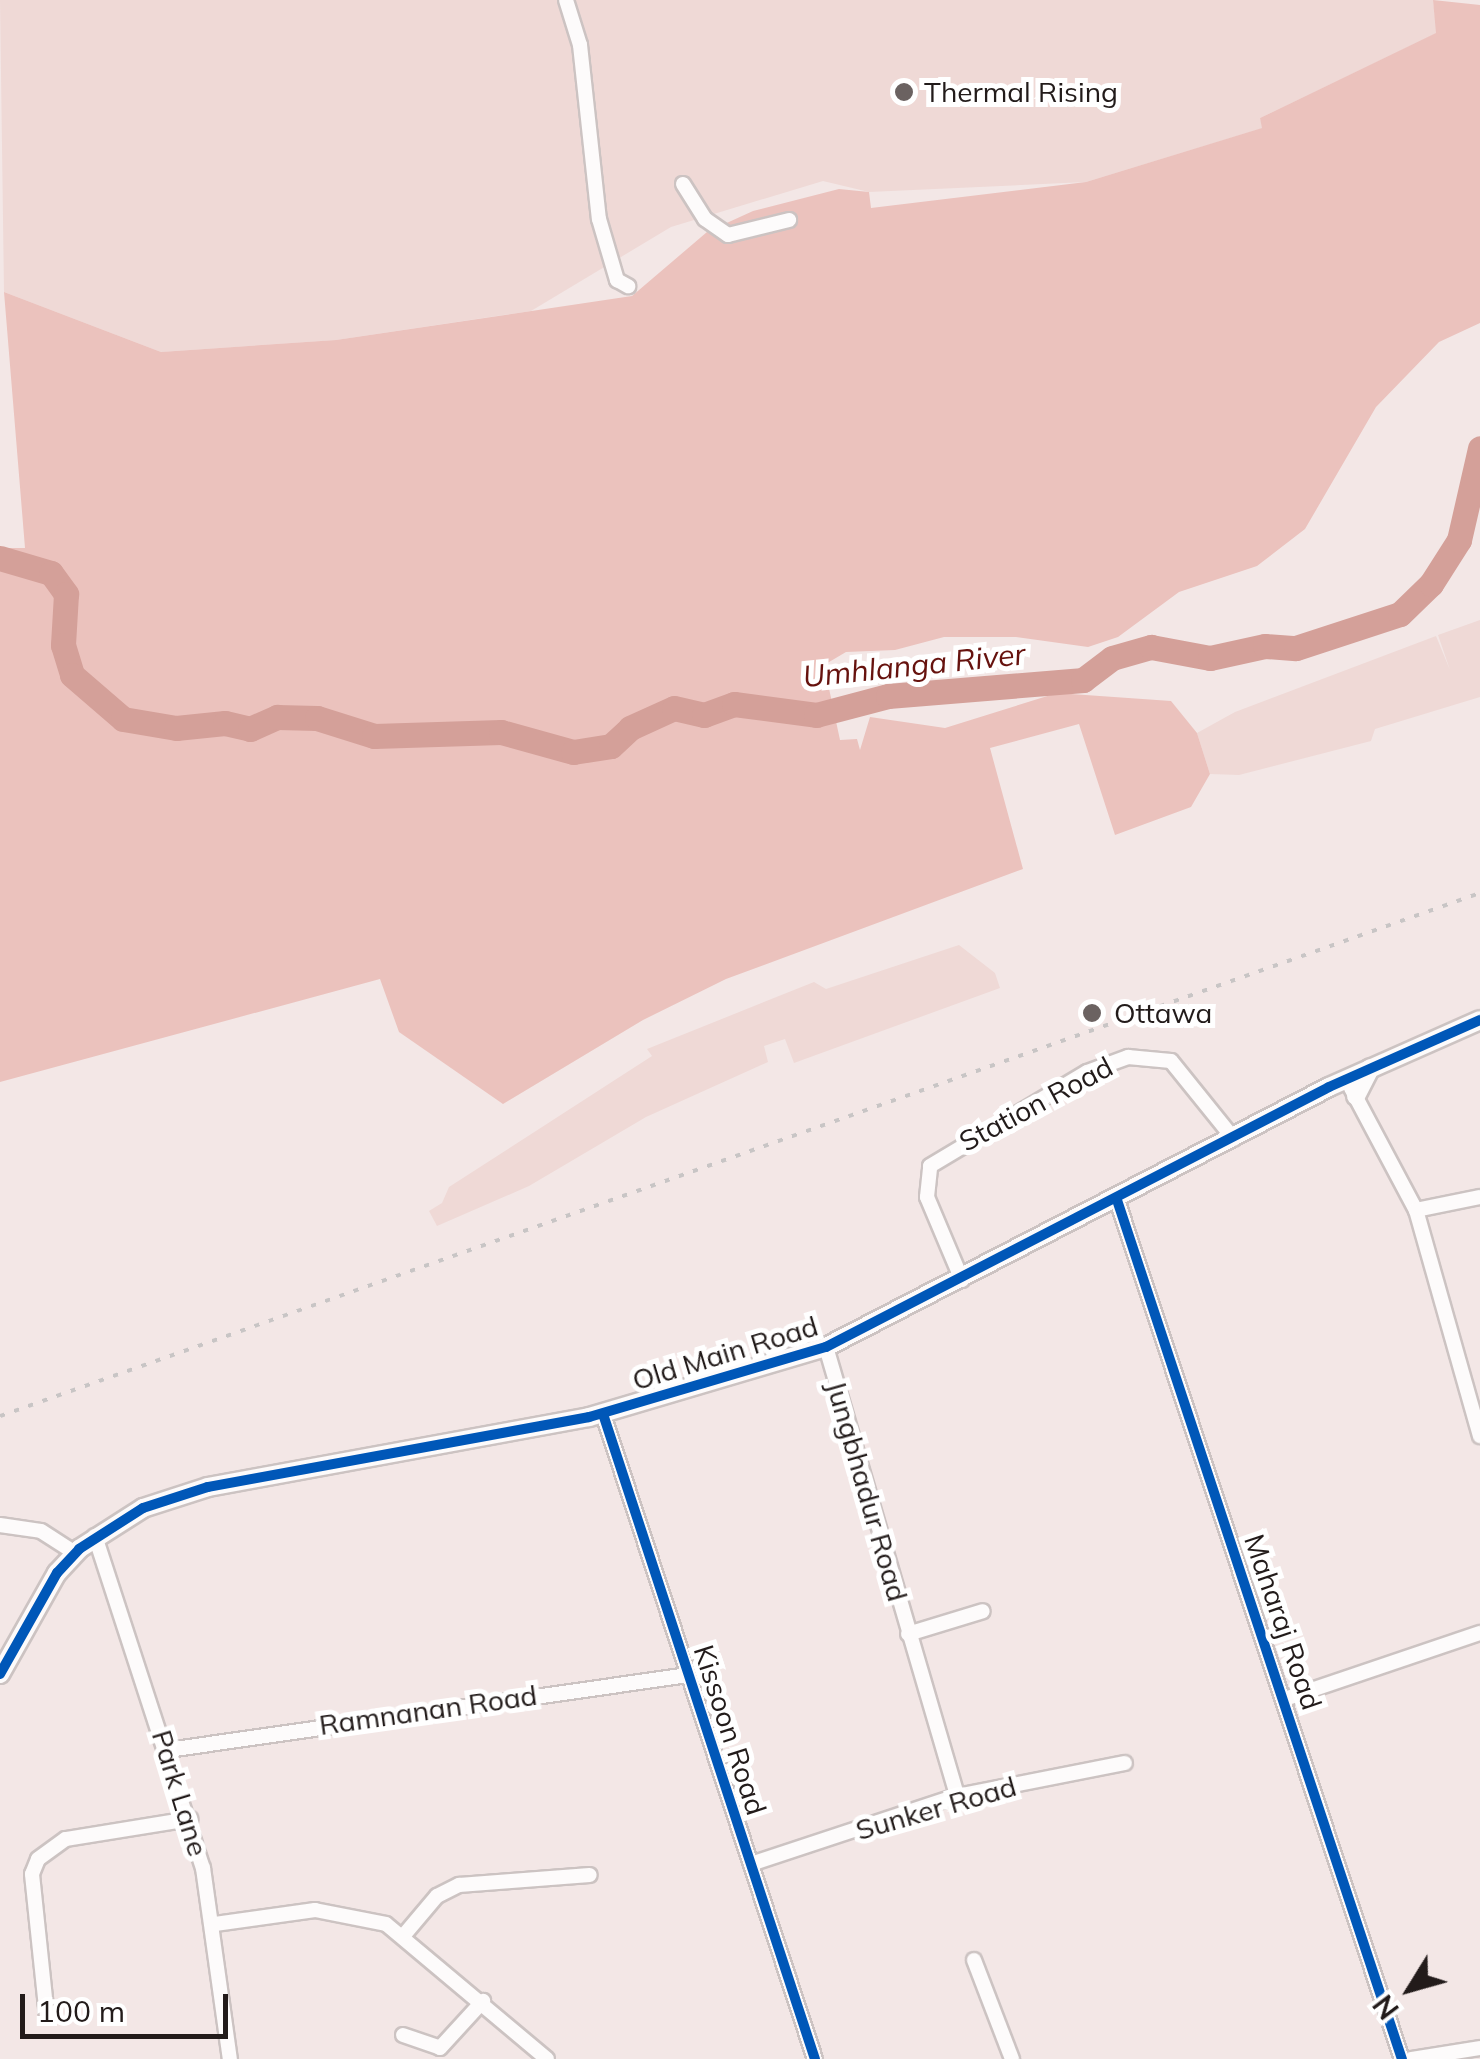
<!DOCTYPE html>
<html>
<head>
<meta charset="utf-8">
<style>
  body { margin:0 }
  #map { position:relative; width:1480px; height:2059px; overflow:hidden; background:#f3e7e6; font-family:Mulish,sans-serif }
  div>[style] { position:absolute }
  .built>* { inset:0; background:#efd9d6 }
  .green>* { inset:0; background:#ebc2bd }
  .river>* { height:25px; margin:-12.5px; padding:0 12.5px; transform-origin:12.5px; border-radius:12.5px; background:#d4a099 }
  .roads { filter:drop-shadow(2px 0 #ccc3c2) drop-shadow(-2px 0 #ccc3c2) drop-shadow(0 2px #ccc3c2) drop-shadow(0 -2px #ccc3c2) }
  .minor>* { height:14px; margin:-7px; padding:0 7px; transform-origin:7px; border-radius:7px; background:#fdfbfb }
  .tertiary>* { height:18px; margin:-9px; padding:0 9px; transform-origin:9px; border-radius:9px; background:#fdfbfb }
  .rail>* { height:4px; margin-top:-2px; transform-origin:0; background:repeating-linear-gradient(90deg,#c8c5c5 0 5px,transparent 0 15px) }
  .cycleway>* { height:10px; margin:-5px; padding:0 5px; transform-origin:5px; border-radius:5px; background:#0057b8 }
  .dots>* { width:28px; height:28px; translate:-50% -50%; box-sizing:border-box; border:5px solid #fff; border-radius:50% }
  span { translate:-50% -50%; white-space:nowrap; text-align:center; line-height:1.15; -webkit-text-stroke:10px #fff; paint-order:stroke }
  .poi-label { font-size:28px; color:#221b1a }
  .left { translate:0 -50%; text-align:left }
  .street-label { font-size:28px; color:#221b1a }
  .water-label { font-size:30px; color:#66120e; font-style:italic }
  .north { position:absolute; left:1360px; top:1939px; width:100px; height:100px; -webkit-text-stroke:8px #fff; paint-order:stroke; rotate:233deg; font-size:28px; font-weight:700; line-height:40px; text-align:center; color:#221b1a }
  .north::after { content:''; display:block; margin:auto; width:35px; height:45px; background:#221b1a; clip-path:polygon(50% 0,100% 100%,50% 72%,0 100%) }
  .scale { position:absolute; left:20px; top:1994px; width:208px; height:45px; box-sizing:border-box; border:5px solid #221b1a; border-top:0; padding-left:12px; font-size:30px; line-height:35px; white-space:nowrap; color:#221b1a; -webkit-text-stroke:8px #fff; paint-order:stroke }
</style>
</head>
<body>
<div id="map">
  <div class="built">
    <i style="clip-path:polygon(0 0,1433px 0,1437px 33px,1260px 118px,1263px 128px,1086px 182px,869px 192px,823px 181px,671px 227px,531px 311px,336px 340px,161px 352px,4px 292px)"></i>
    <i style="clip-path:polygon(1480px 620px,1480px 697px,1375px 729px,1371px 741px,1239px 775px,1210px 774px,1197px 733px,1235px 712px,1436px 636px,1450px 670px,1438px 635px)"></i>
    <i style="clip-path:polygon(959px 945px,995px 973px,1000px 988px,794px 1063px,785px 1039px,764px 1046px,768px 1062px,646px 1117px,529px 1186px,437px 1226px,429px 1211px,442px 1203px,449px 1187px,652px 1056px,647px 1049px,814px 982px,826px 989px)"></i>
  </div>
  <div class="green">
    <i style="clip-path:polygon(1433px 0,1480px 5px,1480px 323px,1439px 342px,1376px 407px,1305px 529px,1257px 566px,1179px 592px,1118px 637px,1088px 647px,1016px 637px,944px 637px,895px 650px,846px 652px,824px 665px,840px 740px,857px 739px,860px 750px,870px 717px,945px 728px,1057px 693px,1171px 701px,1197px 733px,1210px 774px,1191px 807px,1115px 835px,1079px 724px,990px 748px,1023px 869px,726px 979px,643px 1020px,503px 1104px,399px 1032px,380px 979px,0 1082px,0 548px,25px 548px,4px 292px,161px 352px,336px 340px,632px 296px,707px 232px,753px 211px,839px 189px,869px 192px,871px 208px,1086px 182px,1262px 128px,1260px 118px,1436px 33px)"></i>
  </div>
  <div class="river">
    <i style="left:0;top:558px;width:53px;rotate:16.4deg"></i>
    <i style="left:51px;top:573px;width:26px;rotate:54deg"></i>
    <i style="left:66px;top:594px;width:51px;rotate:93.4deg"></i>
    <i style="left:63px;top:645px;width:31px;rotate:73deg"></i>
    <i style="left:72px;top:675px;width:67px;rotate:40.8deg"></i>
    <i style="left:123px;top:719px;width:54px;rotate:9.6deg"></i>
    <i style="left:176px;top:728px;width:49px;rotate:-5.8deg"></i>
    <i style="left:225px;top:723px;width:26px;rotate:13deg"></i>
    <i style="left:250px;top:729px;width:30px;rotate:-24deg"></i>
    <i style="left:277px;top:717px;width:40px;rotate:1.4deg"></i>
    <i style="left:317px;top:718px;width:60px;rotate:17.5deg"></i>
    <i style="left:374px;top:736px;width:127px;rotate:-1.8deg"></i>
    <i style="left:501px;top:732px;width:75px;rotate:15.5deg"></i>
    <i style="left:573px;top:752px;width:38px;rotate:-9deg"></i>
    <i style="left:611px;top:746px;width:26px;rotate:-43deg"></i>
    <i style="left:630px;top:728px;width:48px;rotate:-24.4deg"></i>
    <i style="left:674px;top:708px;width:31px;rotate:13deg"></i>
    <i style="left:704px;top:715px;width:32px;rotate:-20deg"></i>
    <i style="left:734px;top:704px;width:83px;rotate:7.6deg"></i>
    <i style="left:816px;top:715px;width:74px;rotate:-14.8deg"></i>
    <i style="left:888px;top:696px;width:196px;rotate:-4.7deg"></i>
    <i style="left:1083px;top:680px;width:36px;rotate:-37deg"></i>
    <i style="left:1112px;top:658px;width:41px;rotate:-15.8deg"></i>
    <i style="left:1151px;top:647px;width:60px;rotate:10.6deg"></i>
    <i style="left:1210px;top:658px;width:56px;rotate:-12.3deg"></i>
    <i style="left:1265px;top:646px;width:31px;rotate:4deg"></i>
    <i style="left:1296px;top:648px;width:109px;rotate:-18.1deg"></i>
    <i style="left:1400px;top:614px;width:43px;rotate:-44.1deg"></i>
    <i style="left:1431px;top:584px;width:52px;rotate:-57.5deg"></i>
    <i style="left:1459px;top:540px;width:94px;rotate:-77.1deg"></i>
  </div>
  <div class="roads">
    <div class="minor">
      <i style="left:566px;top:0;width:47px;rotate:72.7deg"></i>
      <i style="left:580px;top:45px;width:175px;rotate:83.8deg"></i>
      <i style="left:599px;top:219px;width:64px;rotate:73.6deg"></i>
      <i style="left:617px;top:280px;width:13px;rotate:29deg"></i>
      <i style="left:683px;top:184px;width:41px;rotate:57.8deg"></i>
      <i style="left:705px;top:219px;width:28px;rotate:35deg"></i>
      <i style="left:728px;top:235px;width:63px;rotate:-13.8deg"></i>
      <i style="left:1351px;top:1088px;width:138px;rotate:62deg"></i>
      <i style="left:1416px;top:1210px;width:235px;rotate:74.2deg"></i>
      <i style="left:1117px;top:1200px;width:905px;rotate:71.65deg"></i>
      <i style="left:1416px;top:1210px;width:65px;rotate:-11.5deg"></i>
      <i style="left:962px;top:1280px;width:90px;rotate:-112.9deg"></i>
      <i style="left:927px;top:1197px;width:31px;rotate:-84deg"></i>
      <i style="left:930px;top:1166px;width:183px;rotate:-30.9deg"></i>
      <i style="left:1087px;top:1072px;width:44px;rotate:-20.1deg"></i>
      <i style="left:1128px;top:1057px;width:43px;rotate:5.3deg"></i>
      <i style="left:1171px;top:1061px;width:100px;rotate:51.1deg"></i>
      <i style="left:826px;top:1347px;width:468px;rotate:73.7deg"></i>
      <i style="left:603px;top:1414px;width:679px;rotate:71.81deg"></i>
      <i style="left:0;top:1525px;width:41px;rotate:8.3deg"></i>
      <i style="left:41px;top:1531px;width:40px;rotate:32.9deg"></i>
      <i style="left:95px;top:1536px;width:349px;rotate:72deg"></i>
      <i style="left:203px;top:1868px;width:193px;rotate:82deg"></i>
      <i style="left:908px;top:1634px;width:78px;rotate:-17deg"></i>
      <i style="left:1285px;top:1699px;width:206px;rotate:-18.7deg"></i>
      <i style="left:168px;top:1750px;width:525px;rotate:-8.21deg"></i>
      <i style="left:751px;top:1864px;width:217px;rotate:-18.3deg"></i>
      <i style="left:957px;top:1796px;width:171px;rotate:-11.1deg"></i>
      <i style="left:215px;top:1924px;width:101px;rotate:-8deg"></i>
      <i style="left:315px;top:1910px;width:72px;rotate:11.2deg"></i>
      <i style="left:386px;top:1924px;width:210px;rotate:40deg"></i>
      <i style="left:404px;top:1935px;width:51px;rotate:-49.8deg"></i>
      <i style="left:437px;top:1896px;width:25px;rotate:-27deg"></i>
      <i style="left:459px;top:1885px;width:131px;rotate:-4.4deg"></i>
      <i style="left:974px;top:1960px;width:106px;rotate:69deg"></i>
      <i style="left:47px;top:2017px;width:144px;rotate:-96deg"></i>
      <i style="left:32px;top:1874px;width:16px;rotate:-68deg"></i>
      <i style="left:38px;top:1859px;width:34px;rotate:-36deg"></i>
      <i style="left:66px;top:1839px;width:126px;rotate:-9.2deg"></i>
      <i style="left:403px;top:2035px;width:39px;rotate:19deg"></i>
      <i style="left:440px;top:2048px;width:64px;rotate:-47.5deg"></i>
      <i style="left:1411px;top:2059px;width:70px;rotate:-9.1deg"></i>
    </div>
    <div class="tertiary">
      <i style="left:1356px;top:1096px;width:31px;rotate:-63deg"></i>
      <i style="left:0;top:1674px;width:116px;rotate:-60.6deg"></i>
      <i style="left:57px;top:1573px;width:33px;rotate:-47deg"></i>
      <i style="left:79px;top:1549px;width:76px;rotate:-32.6deg"></i>
      <i style="left:143px;top:1508px;width:68px;rotate:-17.9deg"></i>
      <i style="left:208px;top:1487px;width:387px;rotate:-10.4deg"></i>
      <i style="left:589px;top:1417px;width:247px;rotate:-16.5deg"></i>
      <i style="left:826px;top:1347px;width:566px;rotate:-27.33deg"></i>
      <i style="left:1329px;top:1087px;width:165px;rotate:-23.9deg"></i>
    </div>
  </div>
  <div class="rail">
    <i style="left:0;top:1416px;width:1570px;rotate:-19.46deg"></i>
  </div>
  <div class="cycleway">
    <i style="left:1117px;top:1200px;width:905px;rotate:71.65deg"></i>
    <i style="left:603px;top:1414px;width:679px;rotate:71.81deg"></i>
    <i style="left:0;top:1674px;width:116px;rotate:-60.6deg"></i>
    <i style="left:57px;top:1573px;width:33px;rotate:-47deg"></i>
    <i style="left:79px;top:1549px;width:76px;rotate:-32.6deg"></i>
    <i style="left:143px;top:1508px;width:68px;rotate:-17.9deg"></i>
    <i style="left:208px;top:1487px;width:387px;rotate:-10.4deg"></i>
    <i style="left:589px;top:1417px;width:247px;rotate:-16.5deg"></i>
    <i style="left:826px;top:1347px;width:566px;rotate:-27.33deg"></i>
    <i style="left:1329px;top:1087px;width:165px;rotate:-23.9deg"></i>
  </div>
  <div class="dots">
    <i style="left:904px;top:92px;background:#6b6261"></i>
    <i style="left:1092px;top:1013px;background:#6b6261"></i>
  </div>
  <div class="poi-label">
    <span class="left" style="left:924px;top:92px">Thermal Rising</span>
    <span class="left" style="left:1114px;top:1013px">Ottawa</span>
  </div>
  <div class="street-label">
    <span style="left:1036px;top:1104px;rotate:-28deg">Station Road</span>
    <span style="left:725px;top:1353px;rotate:-17deg">Old Main Road</span>
    <span style="left:867px;top:1491px;rotate:74deg">Jungbhadur Road</span>
    <span style="left:1283px;top:1622px;rotate:71deg">Maharaj Road</span>
    <span style="left:428px;top:1710px;rotate:-8deg">Ramnanan Road</span>
    <span style="left:730px;top:1730px;rotate:72deg">Kissoon Road</span>
    <span style="left:180px;top:1793px;rotate:73deg">Park Lane</span>
    <span style="left:936px;top:1808px;rotate:-16deg">Sunker Road</span>
  </div>
  <div class="water-label">
    <span style="left:914px;top:665px;rotate:-6deg">Umhlanga River</span>
  </div>
  <div class="north">N</div>
  <div class="scale">100 m</div>
</div>
</body>
</html>
